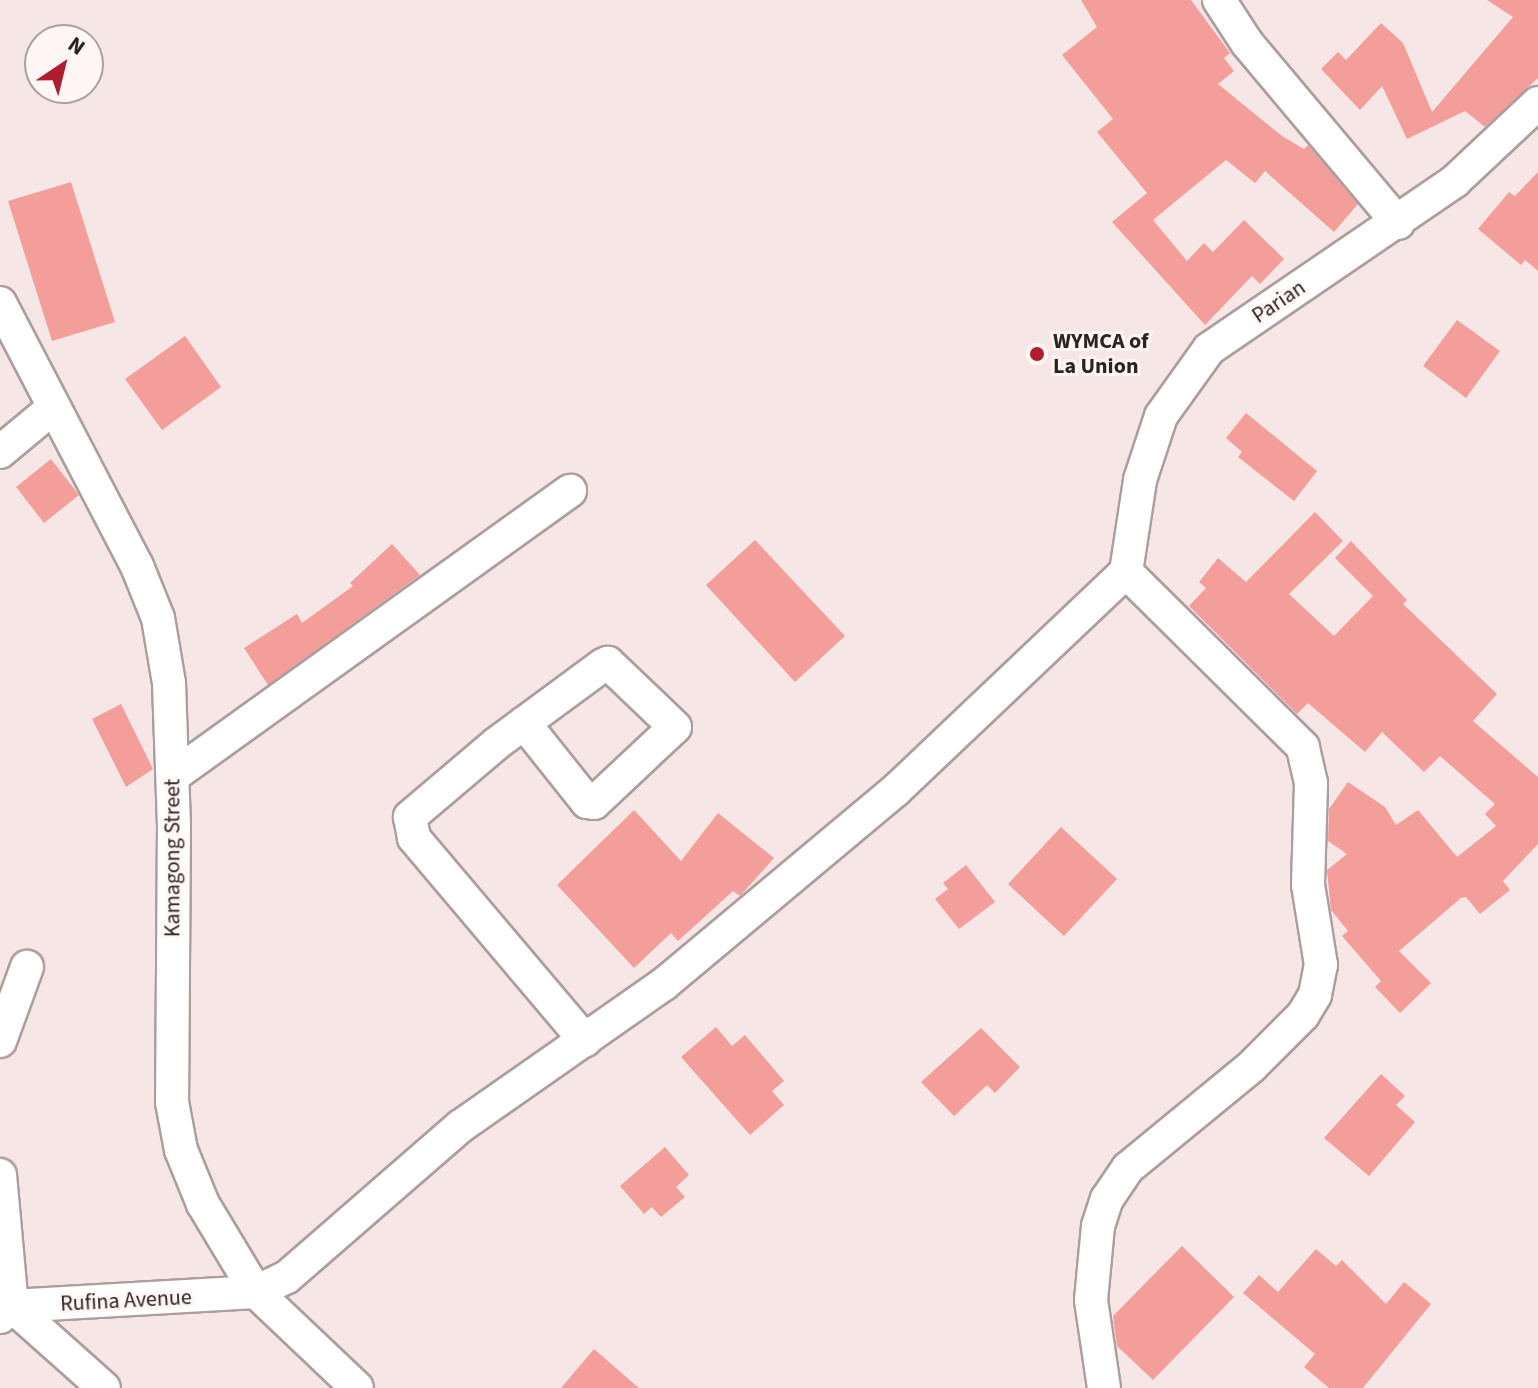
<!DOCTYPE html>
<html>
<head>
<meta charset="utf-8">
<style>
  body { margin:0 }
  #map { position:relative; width:1538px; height:1388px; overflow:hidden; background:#f6e7e6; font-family:"Source Sans 3",sans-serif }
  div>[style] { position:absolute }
  .building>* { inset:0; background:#f39e9b }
  .roads { filter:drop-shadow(2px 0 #ad9e9e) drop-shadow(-2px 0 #ad9e9e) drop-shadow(0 2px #ad9e9e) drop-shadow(0 -2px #ad9e9e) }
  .minor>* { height:32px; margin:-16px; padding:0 16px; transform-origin:16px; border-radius:16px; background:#fff }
  .dots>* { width:22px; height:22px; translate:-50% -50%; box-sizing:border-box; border:4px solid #fff6f5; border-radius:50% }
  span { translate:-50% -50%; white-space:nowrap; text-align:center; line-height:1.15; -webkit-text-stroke:6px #fff6f5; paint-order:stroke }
  .street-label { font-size:22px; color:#2a2424 }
  .poi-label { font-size:22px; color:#2a2424; font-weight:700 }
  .left { translate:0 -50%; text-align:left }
  .north { position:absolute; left:24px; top:24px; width:80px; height:80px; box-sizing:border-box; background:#fff6f5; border:2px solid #aaa2a1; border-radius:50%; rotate:35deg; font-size:22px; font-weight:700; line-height:32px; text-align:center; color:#2a2424 }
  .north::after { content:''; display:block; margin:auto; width:28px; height:36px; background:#b01c30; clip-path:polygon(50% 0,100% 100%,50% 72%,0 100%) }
</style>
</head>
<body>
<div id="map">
  <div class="building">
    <i style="clip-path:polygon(1081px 0,1191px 0,1230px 53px,1224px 58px,1234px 71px,1218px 84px,1282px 136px,1304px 149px,1308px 145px,1358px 204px,1334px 232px,1265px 171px,1255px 183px,1226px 160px,1153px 220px,1187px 261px,1204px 243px,1213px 252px,1244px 220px,1284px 259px,1260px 284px,1252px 276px,1205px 325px,1112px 222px,1147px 193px,1097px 132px,1113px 119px,1062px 55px,1097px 27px)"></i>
    <i style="clip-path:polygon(1487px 0,1538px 0,1538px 78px,1485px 127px,1465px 111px,1407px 139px,1382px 86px,1360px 110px,1321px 69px,1338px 52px,1346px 60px,1381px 23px,1403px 43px,1432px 112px,1513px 17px)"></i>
    <i style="clip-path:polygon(1538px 172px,1538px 271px,1525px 260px,1521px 265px,1478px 229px,1509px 192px,1515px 196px)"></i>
    <i style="clip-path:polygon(71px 182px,115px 322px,52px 341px,8px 201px)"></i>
    <i style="clip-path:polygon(1457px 320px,1500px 351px,1466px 398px,1423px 366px)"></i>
    <i style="clip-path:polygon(185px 336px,221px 387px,162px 430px,125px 379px)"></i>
    <i style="clip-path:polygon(1246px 413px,1317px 471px,1294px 501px,1238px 457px,1242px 452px,1226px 438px)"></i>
    <i style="clip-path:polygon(51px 459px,79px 495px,44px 523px,16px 487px)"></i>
    <i style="clip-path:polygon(1315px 512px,1343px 541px,1289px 594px,1334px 636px,1373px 596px,1335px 558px,1351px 541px,1407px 600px,1403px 604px,1497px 694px,1473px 721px,1538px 777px,1538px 844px,1503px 881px,1510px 890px,1480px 914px,1466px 897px,1461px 898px,1399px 951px,1431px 983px,1400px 1013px,1375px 987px,1381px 981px,1342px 936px,1348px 931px,1331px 910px,1327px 870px,1347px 854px,1328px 841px,1329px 809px,1348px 782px,1385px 807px,1396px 825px,1418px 810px,1457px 857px,1496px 826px,1485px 814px,1495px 804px,1440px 756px,1424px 772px,1382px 732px,1365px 752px,1308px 703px,1297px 714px,1189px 606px,1206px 588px,1199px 582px,1218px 558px,1246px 582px)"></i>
    <i style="clip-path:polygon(755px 540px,845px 636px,795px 682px,706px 585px)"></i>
    <i style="clip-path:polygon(392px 544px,420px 575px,268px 685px,244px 648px,297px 614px,302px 623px,353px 586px,350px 583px)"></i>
    <i style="clip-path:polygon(121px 704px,153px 769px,126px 787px,92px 719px)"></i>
    <i style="clip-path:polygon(634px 810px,681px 861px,718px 813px,774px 858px,740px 896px,733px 891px,678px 941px,671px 933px,634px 968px,557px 885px)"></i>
    <i style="clip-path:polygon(1061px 827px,1117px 879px,1064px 936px,1008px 884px)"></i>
    <i style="clip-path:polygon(966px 865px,995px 902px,959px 929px,935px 899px,948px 889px,943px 883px)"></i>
    <i style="clip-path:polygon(716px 1027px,732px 1046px,745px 1035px,784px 1081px,772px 1091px,784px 1105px,750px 1135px,681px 1057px)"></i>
    <i style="clip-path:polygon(981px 1028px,1020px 1067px,995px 1093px,987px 1085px,954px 1116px,921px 1082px)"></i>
    <i style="clip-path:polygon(1381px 1074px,1405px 1096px,1396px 1105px,1415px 1122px,1369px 1176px,1324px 1138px)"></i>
    <i style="clip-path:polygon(665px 1147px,689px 1175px,676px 1187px,685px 1197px,661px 1217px,652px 1207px,644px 1214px,620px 1186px)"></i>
    <i style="clip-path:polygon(1182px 1246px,1234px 1297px,1153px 1380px,1117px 1346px,1113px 1316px)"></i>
    <i style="clip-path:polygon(1316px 1249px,1336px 1266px,1342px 1260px,1386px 1304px,1404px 1282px,1431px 1304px,1363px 1388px,1329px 1388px,1304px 1367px,1315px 1354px,1243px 1293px,1259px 1275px,1278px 1292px)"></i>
    <i style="clip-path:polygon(594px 1349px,639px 1388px,561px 1388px)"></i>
  </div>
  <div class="roads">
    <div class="minor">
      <i style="left:1219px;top:0;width:51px;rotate:56.9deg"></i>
      <i style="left:1247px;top:43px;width:235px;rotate:50deg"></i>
      <i style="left:0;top:303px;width:297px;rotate:62.5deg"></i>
      <i style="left:137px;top:566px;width:56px;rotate:68deg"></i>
      <i style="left:158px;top:618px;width:66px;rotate:80.4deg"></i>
      <i style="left:169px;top:683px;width:141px;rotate:88deg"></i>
      <i style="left:174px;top:824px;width:278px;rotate:90.4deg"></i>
      <i style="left:172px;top:1102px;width:49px;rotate:79.4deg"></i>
      <i style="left:181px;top:1150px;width:58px;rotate:67.8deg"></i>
      <i style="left:203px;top:1204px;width:103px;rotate:58.9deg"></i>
      <i style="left:256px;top:1292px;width:139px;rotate:43.5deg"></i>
      <i style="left:0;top:452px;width:70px;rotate:-39.8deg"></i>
      <i style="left:1126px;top:572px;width:93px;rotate:-81.3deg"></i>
      <i style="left:1140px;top:480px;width:67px;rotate:-71.8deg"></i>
      <i style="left:1161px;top:416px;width:82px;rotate:-54.4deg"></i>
      <i style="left:1209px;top:349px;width:298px;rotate:-34.3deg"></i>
      <i style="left:1455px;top:181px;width:114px;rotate:-43.2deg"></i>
      <i style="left:524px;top:723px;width:101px;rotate:51.4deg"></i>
      <i style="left:587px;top:802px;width:7px;rotate:8deg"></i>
      <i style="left:594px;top:803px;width:111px;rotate:-43.2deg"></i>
      <i style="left:675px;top:727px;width:93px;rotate:-136.3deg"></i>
      <i style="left:608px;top:663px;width:5px;rotate:158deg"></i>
      <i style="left:603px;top:665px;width:133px;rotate:143.6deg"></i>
      <i style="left:496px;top:744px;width:113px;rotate:139.7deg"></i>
      <i style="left:410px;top:817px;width:21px;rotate:79deg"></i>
      <i style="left:414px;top:838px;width:265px;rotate:49.8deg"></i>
      <i style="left:173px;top:776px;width:489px;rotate:-35.7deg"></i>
      <i style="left:0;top:1041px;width:79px;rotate:-70deg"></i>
      <i style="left:0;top:1175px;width:132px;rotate:84.8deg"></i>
      <i style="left:12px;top:1306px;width:123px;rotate:41.7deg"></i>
      <i style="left:0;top:1317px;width:16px;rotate:-43deg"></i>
      <i style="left:12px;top:1306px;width:244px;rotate:-3.3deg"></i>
      <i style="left:256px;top:1292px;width:34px;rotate:-26deg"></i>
      <i style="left:287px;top:1277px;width:230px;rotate:-41deg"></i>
      <i style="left:461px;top:1126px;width:248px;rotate:-35deg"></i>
      <i style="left:664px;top:984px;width:302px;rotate:-39.9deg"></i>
      <i style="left:896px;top:790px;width:317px;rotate:-43.5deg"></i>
      <i style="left:1104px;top:1388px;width:89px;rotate:-98.4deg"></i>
      <i style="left:1091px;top:1300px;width:74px;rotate:-84.6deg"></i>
      <i style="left:1098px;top:1226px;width:28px;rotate:-72deg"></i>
      <i style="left:1107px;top:1199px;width:37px;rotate:-56deg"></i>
      <i style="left:1128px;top:1168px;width:161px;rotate:-39.4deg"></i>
      <i style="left:1252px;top:1066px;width:72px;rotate:-45deg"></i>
      <i style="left:1303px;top:1015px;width:23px;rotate:-59deg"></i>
      <i style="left:1315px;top:995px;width:31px;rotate:-79deg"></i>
      <i style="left:1321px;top:965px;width:81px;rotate:-99.2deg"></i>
      <i style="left:1308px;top:885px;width:102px;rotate:-88.3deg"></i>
      <i style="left:1311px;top:783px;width:37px;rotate:-103deg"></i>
      <i style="left:1303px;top:747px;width:249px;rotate:-135.3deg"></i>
    </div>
  </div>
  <div class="dots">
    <i style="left:1037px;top:354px;background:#b01c30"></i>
  </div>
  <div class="street-label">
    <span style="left:1279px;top:302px;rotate:-34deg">Parian</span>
    <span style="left:173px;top:858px;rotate:-90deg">Kamagong Street</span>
    <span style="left:126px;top:1301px;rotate:-3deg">Rufina Avenue</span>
  </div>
  <div class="poi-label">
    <span class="left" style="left:1053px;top:354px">WYMCA of<br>La Union</span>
  </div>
  <div class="north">N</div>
</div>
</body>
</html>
